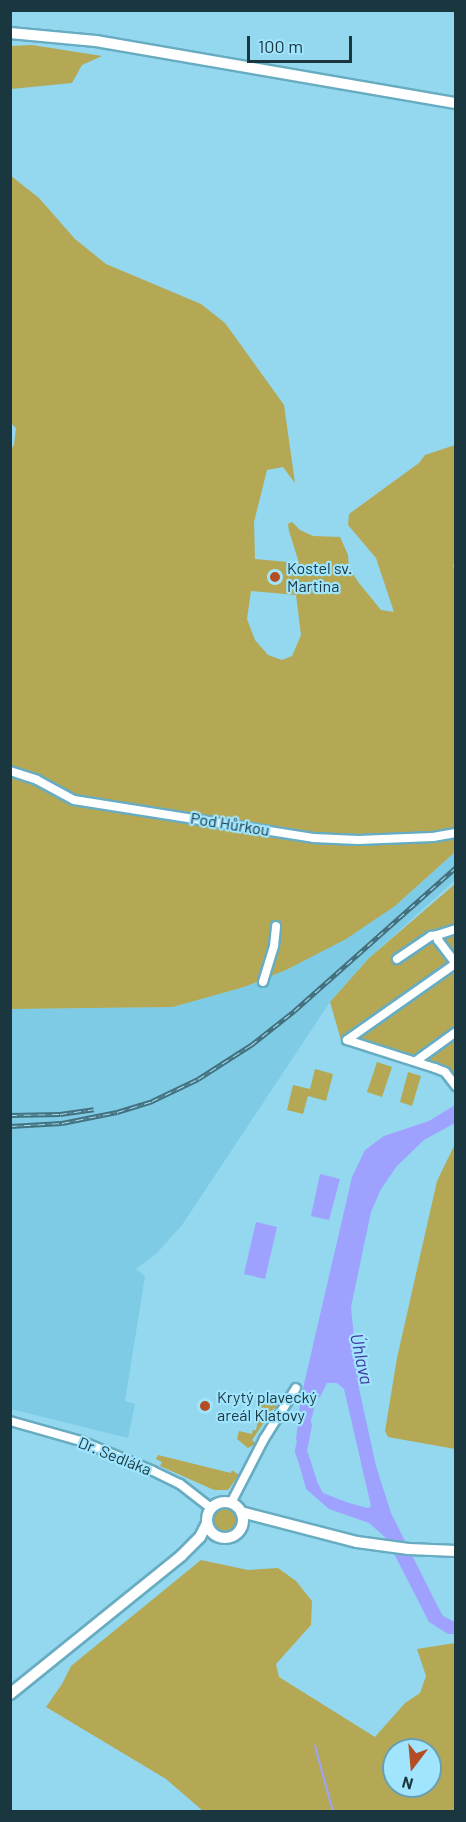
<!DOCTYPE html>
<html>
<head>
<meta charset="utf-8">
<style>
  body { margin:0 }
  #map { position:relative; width:466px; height:1822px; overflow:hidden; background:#93d8ef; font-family:Barlow,sans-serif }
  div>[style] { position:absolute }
  .built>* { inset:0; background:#7ecbe5 }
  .green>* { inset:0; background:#b4a854 }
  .round { border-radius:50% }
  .water>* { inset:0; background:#9ea2fe }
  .stream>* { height:2px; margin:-1px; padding:0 1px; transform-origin:1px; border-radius:1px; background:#9ea2fe }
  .river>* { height:12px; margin:-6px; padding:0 6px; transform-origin:6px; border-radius:6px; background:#9ea2fe }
  .roads { filter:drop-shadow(2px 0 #68acc2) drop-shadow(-2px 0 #68acc2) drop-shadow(0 2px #68acc2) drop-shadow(0 -2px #68acc2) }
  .minor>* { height:8px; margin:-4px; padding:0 4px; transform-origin:4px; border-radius:4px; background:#fff }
  .major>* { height:10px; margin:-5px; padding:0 5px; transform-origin:5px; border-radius:5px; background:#fff }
  .major>.ring { margin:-5px; padding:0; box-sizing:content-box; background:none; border:10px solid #fff; border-radius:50% }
  .rail>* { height:4.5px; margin-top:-2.25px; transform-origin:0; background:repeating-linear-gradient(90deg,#a0e5fd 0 7px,#45717f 0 14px); box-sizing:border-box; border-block:2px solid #45717f }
  .dots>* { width:16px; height:16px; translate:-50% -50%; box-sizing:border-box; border:3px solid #a0e5fd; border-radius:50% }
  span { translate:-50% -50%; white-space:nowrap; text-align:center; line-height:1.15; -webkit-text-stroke:4.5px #a0e5fd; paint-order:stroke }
  .poi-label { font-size:16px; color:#1a3740 }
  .left { translate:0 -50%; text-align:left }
  .street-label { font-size:16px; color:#1a3740 }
  .water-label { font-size:18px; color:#4238a0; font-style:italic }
  .frame { position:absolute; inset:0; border:12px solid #1a3740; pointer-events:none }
  .north { position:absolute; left:382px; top:1738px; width:60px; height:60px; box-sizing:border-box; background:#a0e5fd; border:2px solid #6a9fb1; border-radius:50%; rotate:196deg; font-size:16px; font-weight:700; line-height:24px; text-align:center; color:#1a3740 }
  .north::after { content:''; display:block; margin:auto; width:21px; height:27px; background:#b44d23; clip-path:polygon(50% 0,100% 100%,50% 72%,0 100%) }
  .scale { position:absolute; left:247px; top:36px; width:105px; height:27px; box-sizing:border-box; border:3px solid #1a3740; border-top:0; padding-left:8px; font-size:18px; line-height:21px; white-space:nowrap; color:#1a3740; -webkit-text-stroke:4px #a0e5fd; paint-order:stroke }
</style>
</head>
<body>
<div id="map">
  <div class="built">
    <i style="clip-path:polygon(455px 852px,455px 880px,369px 958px,330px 1002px,182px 1225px,157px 1253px,136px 1269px,145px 1276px,125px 1401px,135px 1404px,128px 1438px,11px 1409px,11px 1009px,173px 1007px,244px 987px,286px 970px,395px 906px)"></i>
  </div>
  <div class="green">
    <i style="clip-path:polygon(32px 45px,102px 56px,82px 65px,72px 83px,11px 89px,11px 46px)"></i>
    <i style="clip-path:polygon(evenodd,10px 175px,39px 198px,75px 239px,106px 264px,201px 304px,225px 323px,284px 405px,295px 483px,283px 467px,267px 470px,254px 522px,255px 559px,299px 563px,289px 531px,288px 524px,292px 522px,300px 530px,313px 536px,340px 537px,348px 555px,349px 568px,359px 583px,381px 610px,394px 612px,376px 558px,348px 525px,349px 514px,419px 463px,425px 455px,455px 445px,456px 562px,453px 565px,456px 574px,455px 852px,395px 906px,346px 939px,286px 970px,244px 987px,173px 1007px,11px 1009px,10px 450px,14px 445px,16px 428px,10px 422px,10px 175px,251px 591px,296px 595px,301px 635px,292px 656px,282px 660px,268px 655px,255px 640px,247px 619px,251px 591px)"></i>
    <i style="clip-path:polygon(455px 884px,455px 1086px,445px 1072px,380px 1049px,341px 1040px,330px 1002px,369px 958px)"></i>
    <i style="clip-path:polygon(377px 1062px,392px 1067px,382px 1097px,367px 1092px)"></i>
    <i style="clip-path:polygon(315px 1069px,333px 1074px,326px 1101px,308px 1096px,303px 1114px,287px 1110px,293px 1085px,310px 1089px)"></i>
    <i style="clip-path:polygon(408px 1072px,421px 1076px,412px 1106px,400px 1102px)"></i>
    <i style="clip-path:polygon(455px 1144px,456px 1449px,455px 1449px,388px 1437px,385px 1431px,397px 1358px,437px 1181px)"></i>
    <i style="clip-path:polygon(258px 1398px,265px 1399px,264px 1404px,272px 1406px,273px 1401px,277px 1402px,280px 1407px,278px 1411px,274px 1408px,252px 1440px,256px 1444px,248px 1448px,237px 1439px,239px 1431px,252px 1434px,253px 1430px,256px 1430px,262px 1402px)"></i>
    <i style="clip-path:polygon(158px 1455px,231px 1473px,232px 1470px,239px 1475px,228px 1490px,214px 1490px,160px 1466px,162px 1462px,156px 1459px)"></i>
    <i class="round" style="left:213px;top:1508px;width:24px;height:24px"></i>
    <i style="clip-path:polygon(evenodd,201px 1560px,248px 1570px,278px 1568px,296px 1581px,312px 1601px,311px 1625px,276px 1664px,279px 1677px,375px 1737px,405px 1703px,420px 1693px,426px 1676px,417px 1649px,455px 1643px,455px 1811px,203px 1811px,166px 1779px,46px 1707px,62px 1684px,71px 1666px,201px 1560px,394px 1750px,430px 1750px,430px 1786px,394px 1786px,394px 1750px)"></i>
  </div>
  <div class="water">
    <i style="clip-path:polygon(455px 1105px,455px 1123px,424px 1140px,397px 1166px,381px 1189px,371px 1212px,351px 1307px,359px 1388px,376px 1466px,391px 1513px,436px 1603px,443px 1616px,455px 1622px,455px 1634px,448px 1634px,429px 1622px,386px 1538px,369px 1523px,329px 1509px,306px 1489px,301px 1470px,309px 1466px,323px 1493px,349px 1503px,368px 1508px,371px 1506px,344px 1389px,337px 1383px,327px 1383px,320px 1397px,317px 1398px,305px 1442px,296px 1440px,301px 1397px,352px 1177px,365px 1150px,384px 1136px,429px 1121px)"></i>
    <i style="clip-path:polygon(320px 1174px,340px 1179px,329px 1220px,311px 1216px)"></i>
    <i style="clip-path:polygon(256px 1222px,277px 1227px,265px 1279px,244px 1274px)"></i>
  </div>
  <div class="stream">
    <i style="left:440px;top:948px;width:18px;rotate:56deg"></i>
    <i style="left:315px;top:1746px;width:68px;rotate:74.7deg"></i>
  </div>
  <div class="river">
    <i style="left:306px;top:1425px;width:26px;rotate:101deg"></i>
    <i style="left:301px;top:1451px;width:32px;rotate:72deg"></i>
  </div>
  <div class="roads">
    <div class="minor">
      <i style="left:10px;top:771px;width:28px;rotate:18deg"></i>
      <i style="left:37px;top:780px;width:42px;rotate:28.4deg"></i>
      <i style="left:74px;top:800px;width:242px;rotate:9deg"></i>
      <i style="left:313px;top:838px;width:45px;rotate:2.5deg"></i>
      <i style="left:358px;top:840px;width:75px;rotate:-2.3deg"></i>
      <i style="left:433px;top:837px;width:23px;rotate:-10deg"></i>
      <i style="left:456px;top:929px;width:19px;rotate:162deg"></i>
      <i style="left:438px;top:935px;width:5px;rotate:90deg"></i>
      <i style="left:438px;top:940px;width:30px;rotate:53deg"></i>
      <i style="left:397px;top:959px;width:41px;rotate:-34.1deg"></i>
      <i style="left:431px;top:936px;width:7px;rotate:-8deg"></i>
      <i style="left:263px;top:982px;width:38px;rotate:-73deg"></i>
      <i style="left:274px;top:946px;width:20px;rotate:-84deg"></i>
      <i style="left:347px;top:1040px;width:132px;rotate:-35.1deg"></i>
      <i style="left:347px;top:1040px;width:92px;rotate:17.7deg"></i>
      <i style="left:435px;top:1068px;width:11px;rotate:22deg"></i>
      <i style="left:445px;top:1072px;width:18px;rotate:52deg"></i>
      <i style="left:416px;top:1061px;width:49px;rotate:-35.9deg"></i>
      <i style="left:10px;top:1421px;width:74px;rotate:15.7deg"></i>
      <i style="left:81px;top:1441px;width:78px;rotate:22.6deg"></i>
      <i style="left:153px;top:1471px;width:30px;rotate:26deg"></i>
      <i style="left:180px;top:1484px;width:39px;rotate:38deg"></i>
      <i style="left:231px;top:1503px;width:72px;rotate:-62.7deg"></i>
      <i style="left:264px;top:1439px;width:60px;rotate:-57.9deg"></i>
    </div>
    <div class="major">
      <i style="left:10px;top:33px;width:86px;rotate:5.3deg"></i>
      <i style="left:96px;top:41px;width:365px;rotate:9.8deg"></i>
      <i class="ring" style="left:207px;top:1502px;width:26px;height:26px"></i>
      <i style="left:241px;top:1512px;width:120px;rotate:14.5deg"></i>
      <i style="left:357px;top:1542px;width:52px;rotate:7.7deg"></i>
      <i style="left:409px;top:1549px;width:47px;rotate:2.4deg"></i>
      <i style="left:10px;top:1694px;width:220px;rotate:-38.9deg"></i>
      <i style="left:181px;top:1556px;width:27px;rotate:-45deg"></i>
      <i style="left:200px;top:1537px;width:16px;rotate:-63deg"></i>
    </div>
  </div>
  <div class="rail">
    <i style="left:10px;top:1115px;width:50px;rotate:-1.1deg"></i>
    <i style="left:60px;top:1114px;width:34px;rotate:-8deg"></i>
    <i style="left:10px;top:1126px;width:52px;rotate:-3.3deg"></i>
    <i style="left:62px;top:1123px;width:56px;rotate:-11.3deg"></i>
    <i style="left:117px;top:1112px;width:37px;rotate:-17deg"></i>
    <i style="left:152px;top:1101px;width:51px;rotate:-25.6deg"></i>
    <i style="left:198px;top:1079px;width:63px;rotate:-32.7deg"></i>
    <i style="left:251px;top:1045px;width:55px;rotate:-38.3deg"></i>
    <i style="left:294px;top:1011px;width:217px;rotate:-41.6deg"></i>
  </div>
  <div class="dots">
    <i style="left:275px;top:577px;background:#b44d23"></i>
    <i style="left:205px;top:1406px;background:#b44d23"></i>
  </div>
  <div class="poi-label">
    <span class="left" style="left:287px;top:577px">Kostel sv.<br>Martina</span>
    <span class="left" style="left:217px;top:1406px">Krytý plavecký<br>areál Klatovy</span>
  </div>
  <div class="street-label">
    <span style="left:230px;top:824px;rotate:9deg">Pod Hůrkou</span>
    <span style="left:115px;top:1456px;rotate:22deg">Dr. Sedláka</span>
  </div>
  <div class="water-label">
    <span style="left:362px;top:1359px;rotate:78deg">Úhlava</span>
  </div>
  <div class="frame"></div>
  <div class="north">N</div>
  <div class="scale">100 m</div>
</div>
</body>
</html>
